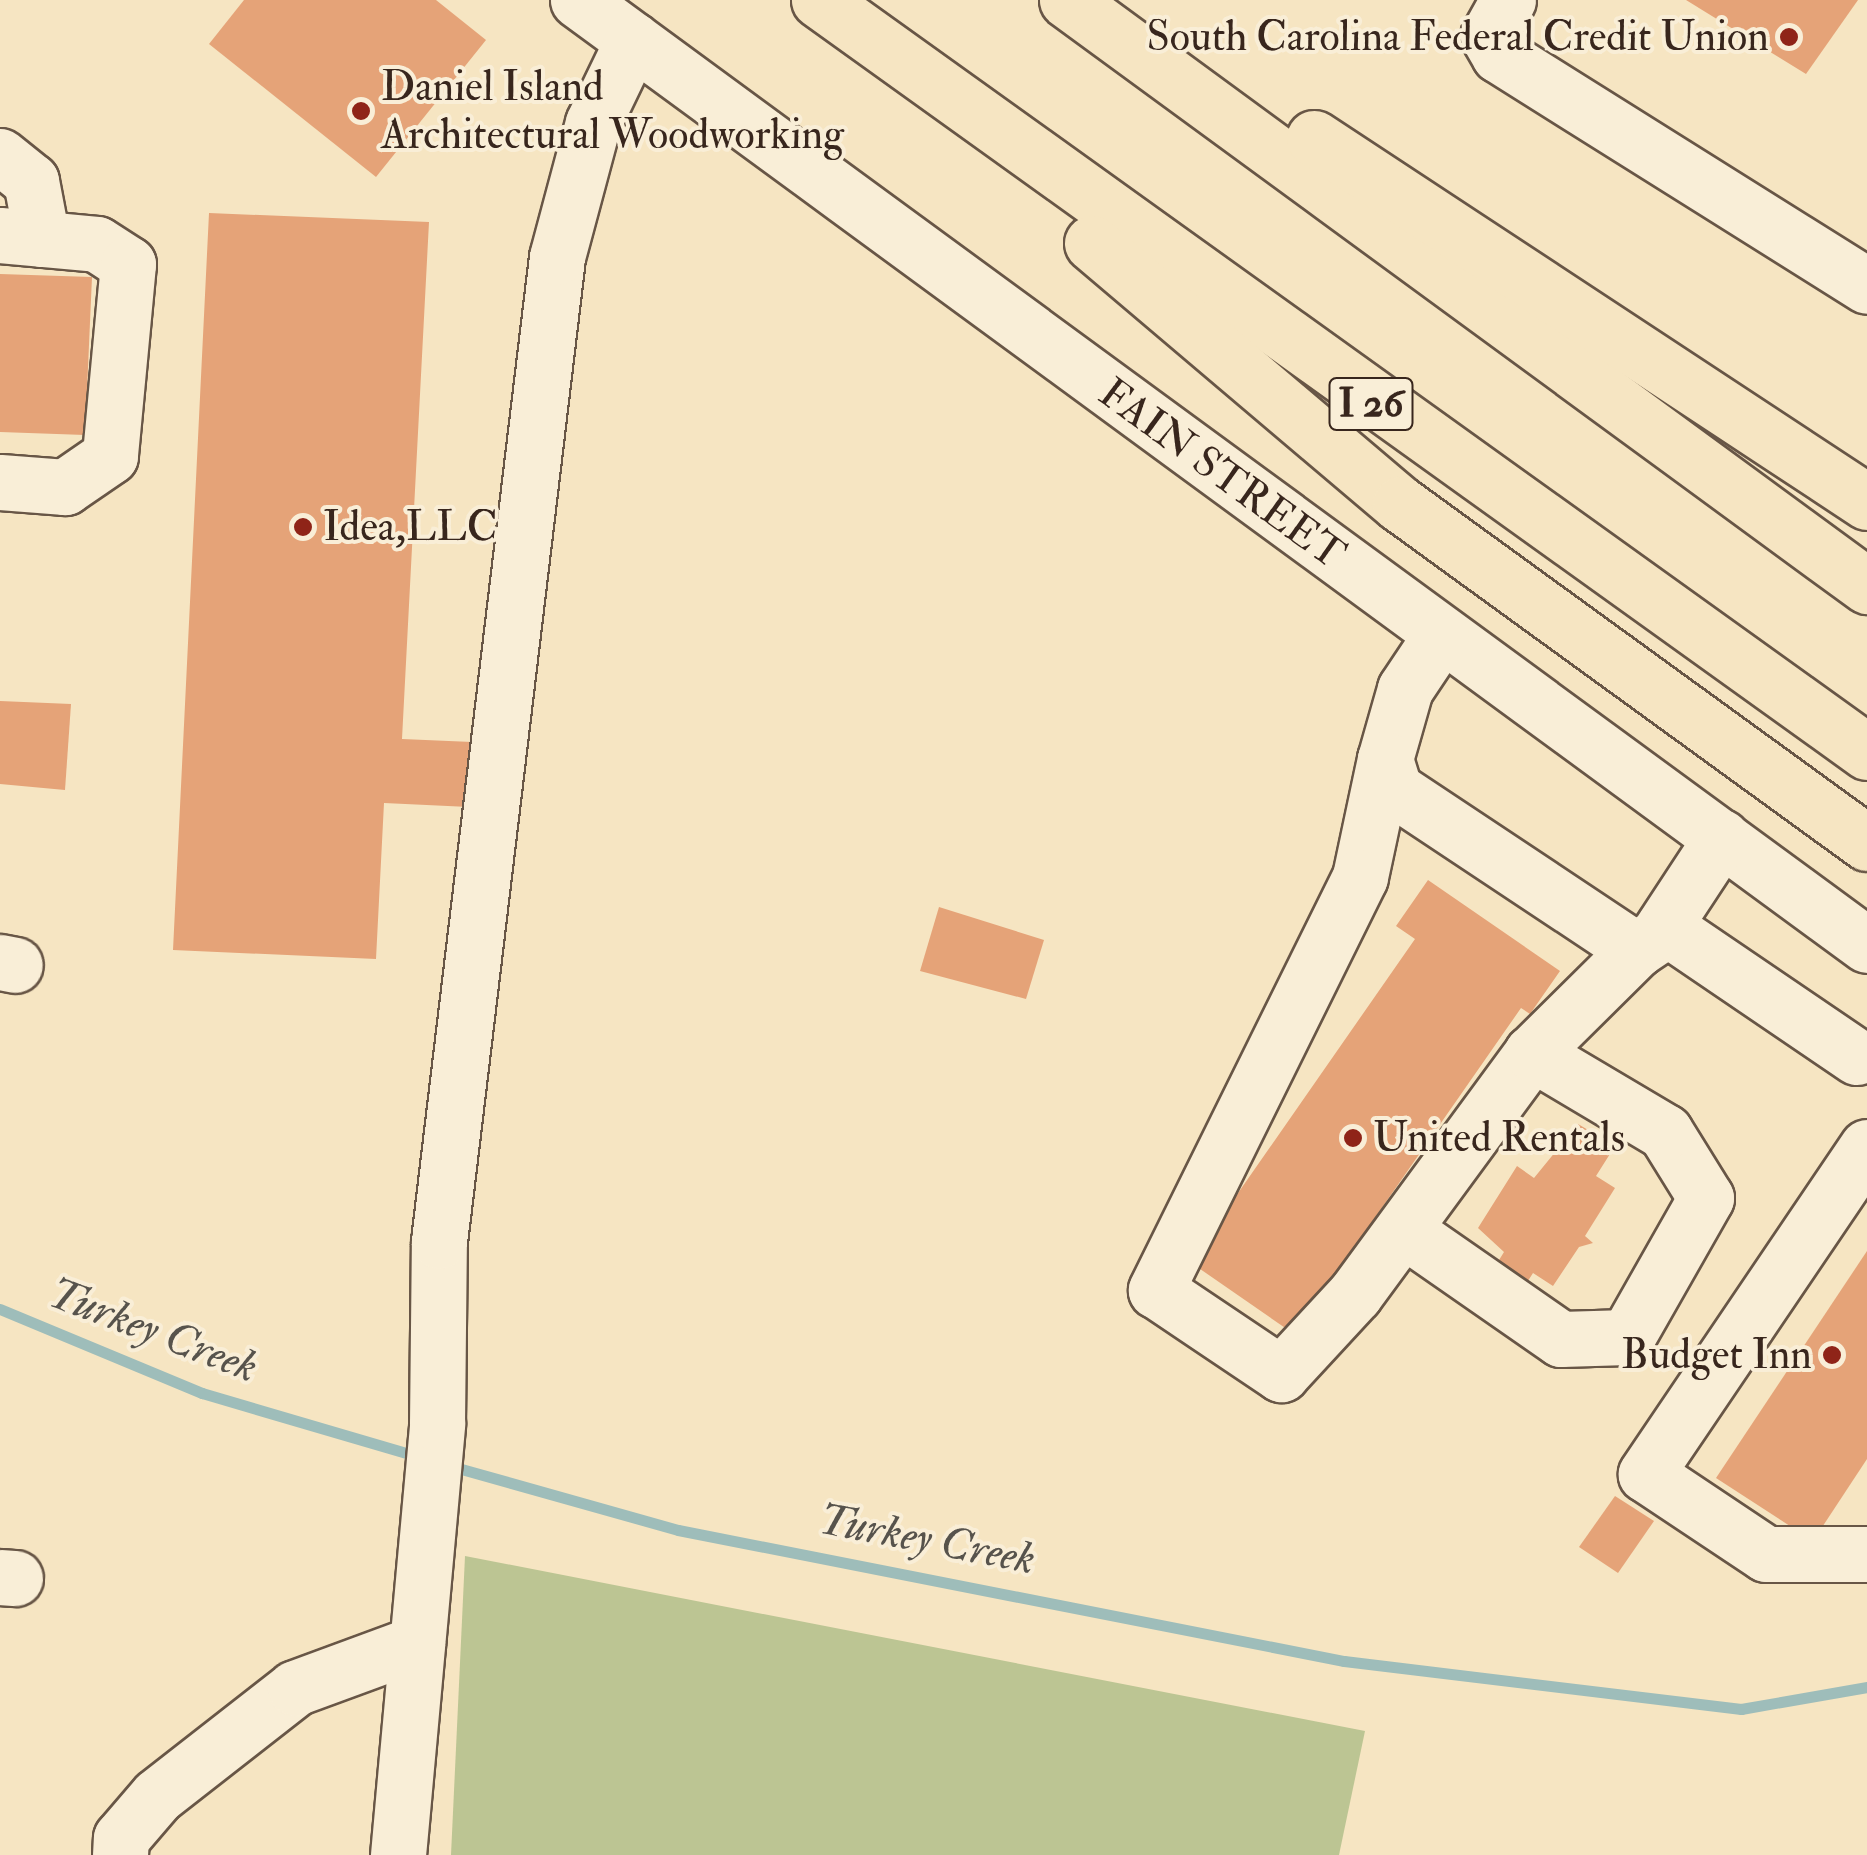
<!DOCTYPE html>
<html>
<head>
<meta charset="utf-8">
<style>
  body { margin:0 }
  #map { position:relative; width:1867px; height:1855px; overflow:hidden; background:#f6e5c2; font-family:"IM FELL Double Pica",serif }
  div>[style] { position:absolute }
  .green>* { inset:0; background:#bcc593 }
  .stream>* { height:11px; margin:-5.5px; padding:0 5.5px; transform-origin:5.5px; border-radius:5.5px; background:#9ebdba }
  .building>* { inset:0; background:#e5a378 }
  .roads { filter:drop-shadow(2px 0 #685646) drop-shadow(-2px 0 #685646) drop-shadow(0 2px #685646) drop-shadow(0 -2px #685646) }
  .minor>* { height:55px; margin:-27.5px; padding:0 27.5px; transform-origin:27.5px; border-radius:27.5px; background:#f9eed7 }
  .highway>* { height:55px; margin:-27.5px; padding:0 27.5px; transform-origin:27.5px; border-radius:27.5px; background:#f6e5c2 }
  .dots>* { width:28px; height:28px; translate:-50% -50%; box-sizing:border-box; border:5px solid #f9eed7; border-radius:50% }
  span { translate:-50% -50%; white-space:nowrap; text-align:center; line-height:1.15; -webkit-text-stroke:8px #f9eed7; paint-order:stroke }
  .shield-label span { padding:2px 8px; background:#f9eed7; border:2px solid; border-radius:8px; -webkit-text-stroke-width:0 }
  .shield-label { font-size:40px; color:#38261d; font-weight:700 }
  .poi-label { font-size:42px; color:#38261d }
  .right { translate:-100% -50%; text-align:right }
  .left { translate:0 -50%; text-align:left }
  .street-label { font-size:42px; color:#38261d }
  .water-label { font-size:45px; color:#57534c; font-style:italic }
</style>
</head>
<body>
<div id="map">
  <div class="green">
    <i style="clip-path:polygon(465px 1556px,1365px 1731px,1339px 1855px,451px 1855px)"></i>
  </div>
  <div class="stream">
    <i style="left:0;top:1309px;width:219px;rotate:22.6deg"></i>
    <i style="left:202px;top:1393px;width:227px;rotate:16.4deg"></i>
    <i style="left:447px;top:1465px;width:240px;rotate:15.7deg"></i>
    <i style="left:678px;top:1530px;width:679px;rotate:11.13deg"></i>
    <i style="left:1344px;top:1661px;width:400px;rotate:6.9deg"></i>
    <i style="left:1741px;top:1709px;width:128px;rotate:-9.9deg"></i>
  </div>
  <div class="building">
    <i style="clip-path:polygon(244px 0,436px 0,486px 40px,376px 177px,209px 44px)"></i>
    <i style="clip-path:polygon(1686px 0,1858px 0,1806px 74px)"></i>
    <i style="clip-path:polygon(209px 213px,429px 222px,402px 739px,472px 742px,469px 807px,384px 803px,376px 959px,173px 950px)"></i>
    <i style="clip-path:polygon(0 274px,92px 277px,85px 435px,0 432px)"></i>
    <i style="clip-path:polygon(0 701px,71px 704px,65px 790px,0 784px)"></i>
    <i style="clip-path:polygon(1428px 880px,1560px 971px,1530px 1014px,1521px 1008px,1294px 1334px,1190px 1262px,1415px 939px,1396px 926px)"></i>
    <i style="clip-path:polygon(939px 907px,1044px 940px,1026px 999px,920px 971px)"></i>
    <i style="clip-path:polygon(1578px 1124px,1615px 1146px,1596px 1176px,1615px 1188px,1585px 1236px,1593px 1243px,1579px 1247px,1553px 1286px,1533px 1273px,1526px 1284px,1496px 1265px,1504px 1252px,1478px 1228px,1517px 1166px,1534px 1178px)"></i>
    <i style="clip-path:polygon(1867px 1251px,1867px 1459px,1813px 1541px,1716px 1478px)"></i>
    <i style="clip-path:polygon(1615px 1496px,1654px 1521px,1618px 1573px,1579px 1547px)"></i>
  </div>
  <div class="roads">
    <div class="minor">
      <i style="left:578px;top:0;width:1598px;rotate:36.25deg"></i>
      <i style="left:1508px;top:0;width:41px;rotate:119.1deg"></i>
      <i style="left:1488px;top:36px;width:22px;rotate:60deg"></i>
      <i style="left:1499px;top:55px;width:434px;rotate:32.1deg"></i>
      <i style="left:0;top:156px;width:40px;rotate:39deg"></i>
      <i style="left:31px;top:181px;width:59px;rotate:79.3deg"></i>
      <i style="left:0;top:235px;width:97px;rotate:5.3deg"></i>
      <i style="left:97px;top:244px;width:37px;rotate:33deg"></i>
      <i style="left:128px;top:264px;width:193px;rotate:95.4deg"></i>
      <i style="left:110px;top:456px;width:55px;rotate:145.4deg"></i>
      <i style="left:65px;top:487px;width:65px;rotate:-175.6deg"></i>
      <i style="left:1441px;top:635px;width:65px;rotate:123.7deg"></i>
      <i style="left:1405px;top:689px;width:73px;rotate:105.9deg"></i>
      <i style="left:1385px;top:759px;width:31px;rotate:73deg"></i>
      <i style="left:1394px;top:789px;width:291px;rotate:33.6deg"></i>
      <i style="left:1636px;top:950px;width:25px;rotate:-34deg"></i>
      <i style="left:1657px;top:936px;width:118px;rotate:-56.7deg"></i>
      <i style="left:1385px;top:759px;width:121px;rotate:102deg"></i>
      <i style="left:1360px;top:877px;width:461px;rotate:116.3deg"></i>
      <i style="left:1156px;top:1290px;width:151px;rotate:33.9deg"></i>
      <i style="left:1281px;top:1374px;width:109px;rotate:-47.2deg"></i>
      <i style="left:1355px;top:1294px;width:299px;rotate:-53.7deg"></i>
      <i style="left:1532px;top:1053px;width:146px;rotate:-44.7deg"></i>
      <i style="left:1664px;top:926px;width:233px;rotate:34.2deg"></i>
      <i style="left:0;top:962px;width:15px;rotate:11deg"></i>
      <i style="left:1867px;top:1147px;width:395px;rotate:124.1deg"></i>
      <i style="left:1646px;top:1474px;width:144px;rotate:33.7deg"></i>
      <i style="left:1766px;top:1554px;width:101px"></i>
      <i style="left:1404px;top:1230px;width:191px;rotate:34.8deg"></i>
      <i style="left:1561px;top:1339px;width:66px;rotate:-1.7deg"></i>
      <i style="left:1627px;top:1337px;width:160px;rotate:-60.4deg"></i>
      <i style="left:1706px;top:1198px;width:78px;rotate:-121.8deg"></i>
      <i style="left:1665px;top:1132px;width:155px;rotate:-149.3deg"></i>
      <i style="left:0;top:1577px;width:15px;rotate:4deg"></i>
      <i style="left:120px;top:1855px;width:17px;rotate:-87deg"></i>
      <i style="left:121px;top:1838px;width:55px;rotate:-49.4deg"></i>
      <i style="left:157px;top:1796px;width:175px;rotate:-38deg"></i>
      <i style="left:295px;top:1688px;width:130px;rotate:-20.2deg"></i>
      <i style="left:398px;top:1855px;width:434px;rotate:-84.8deg"></i>
      <i style="left:437px;top:1423px;width:182px;rotate:-89.4deg"></i>
      <i style="left:439px;top:1241px;width:991px;rotate:-83.16deg"></i>
      <i style="left:557px;top:257px;width:139px;rotate:-75deg"></i>
      <i style="left:593px;top:123px;width:92px;rotate:-64.3deg"></i>
    </div>
    <div class="highway">
      <i style="left:819px;top:0;width:1290px;rotate:35.66deg"></i>
      <i style="left:1067px;top:0;width:992px;rotate:36.22deg"></i>
      <i style="left:1314px;top:138px;width:662px;rotate:33.35deg"></i>
      <i style="left:1092px;top:243px;width:404px;rotate:40.3deg"></i>
      <i style="left:1400px;top:504px;width:577px;rotate:35.98deg"></i>
    </div>
  </div>
  <div class="dots">
    <i style="left:1789px;top:37px;background:#8f2418"></i>
    <i style="left:361px;top:111px;background:#8f2418"></i>
    <i style="left:303px;top:527px;background:#8f2418"></i>
    <i style="left:1353px;top:1138px;background:#8f2418"></i>
    <i style="left:1832px;top:1355px;background:#8f2418"></i>
  </div>
  <div class="shield-label">
    <span style="left:1371px;top:404px">I 26</span>
  </div>
  <div class="poi-label">
    <span class="right" style="left:1769px;top:37px">South Carolina Federal Credit Union</span>
    <span class="left" style="left:381px;top:111px">Daniel Island<br>Architectural Woodworking</span>
    <span class="left" style="left:323px;top:527px">Idea,LLC</span>
    <span class="left" style="left:1373px;top:1138px">United Rentals</span>
    <span class="right" style="left:1812px;top:1355px">Budget Inn</span>
  </div>
  <div class="street-label">
    <span style="left:1222px;top:474px;rotate:36deg">FAIN STREET</span>
  </div>
  <div class="water-label">
    <span style="left:153px;top:1331px;rotate:21deg">Turkey Creek</span>
    <span style="left:927px;top:1540px;rotate:11deg">Turkey Creek</span>
  </div>
</div>
</body>
</html>
